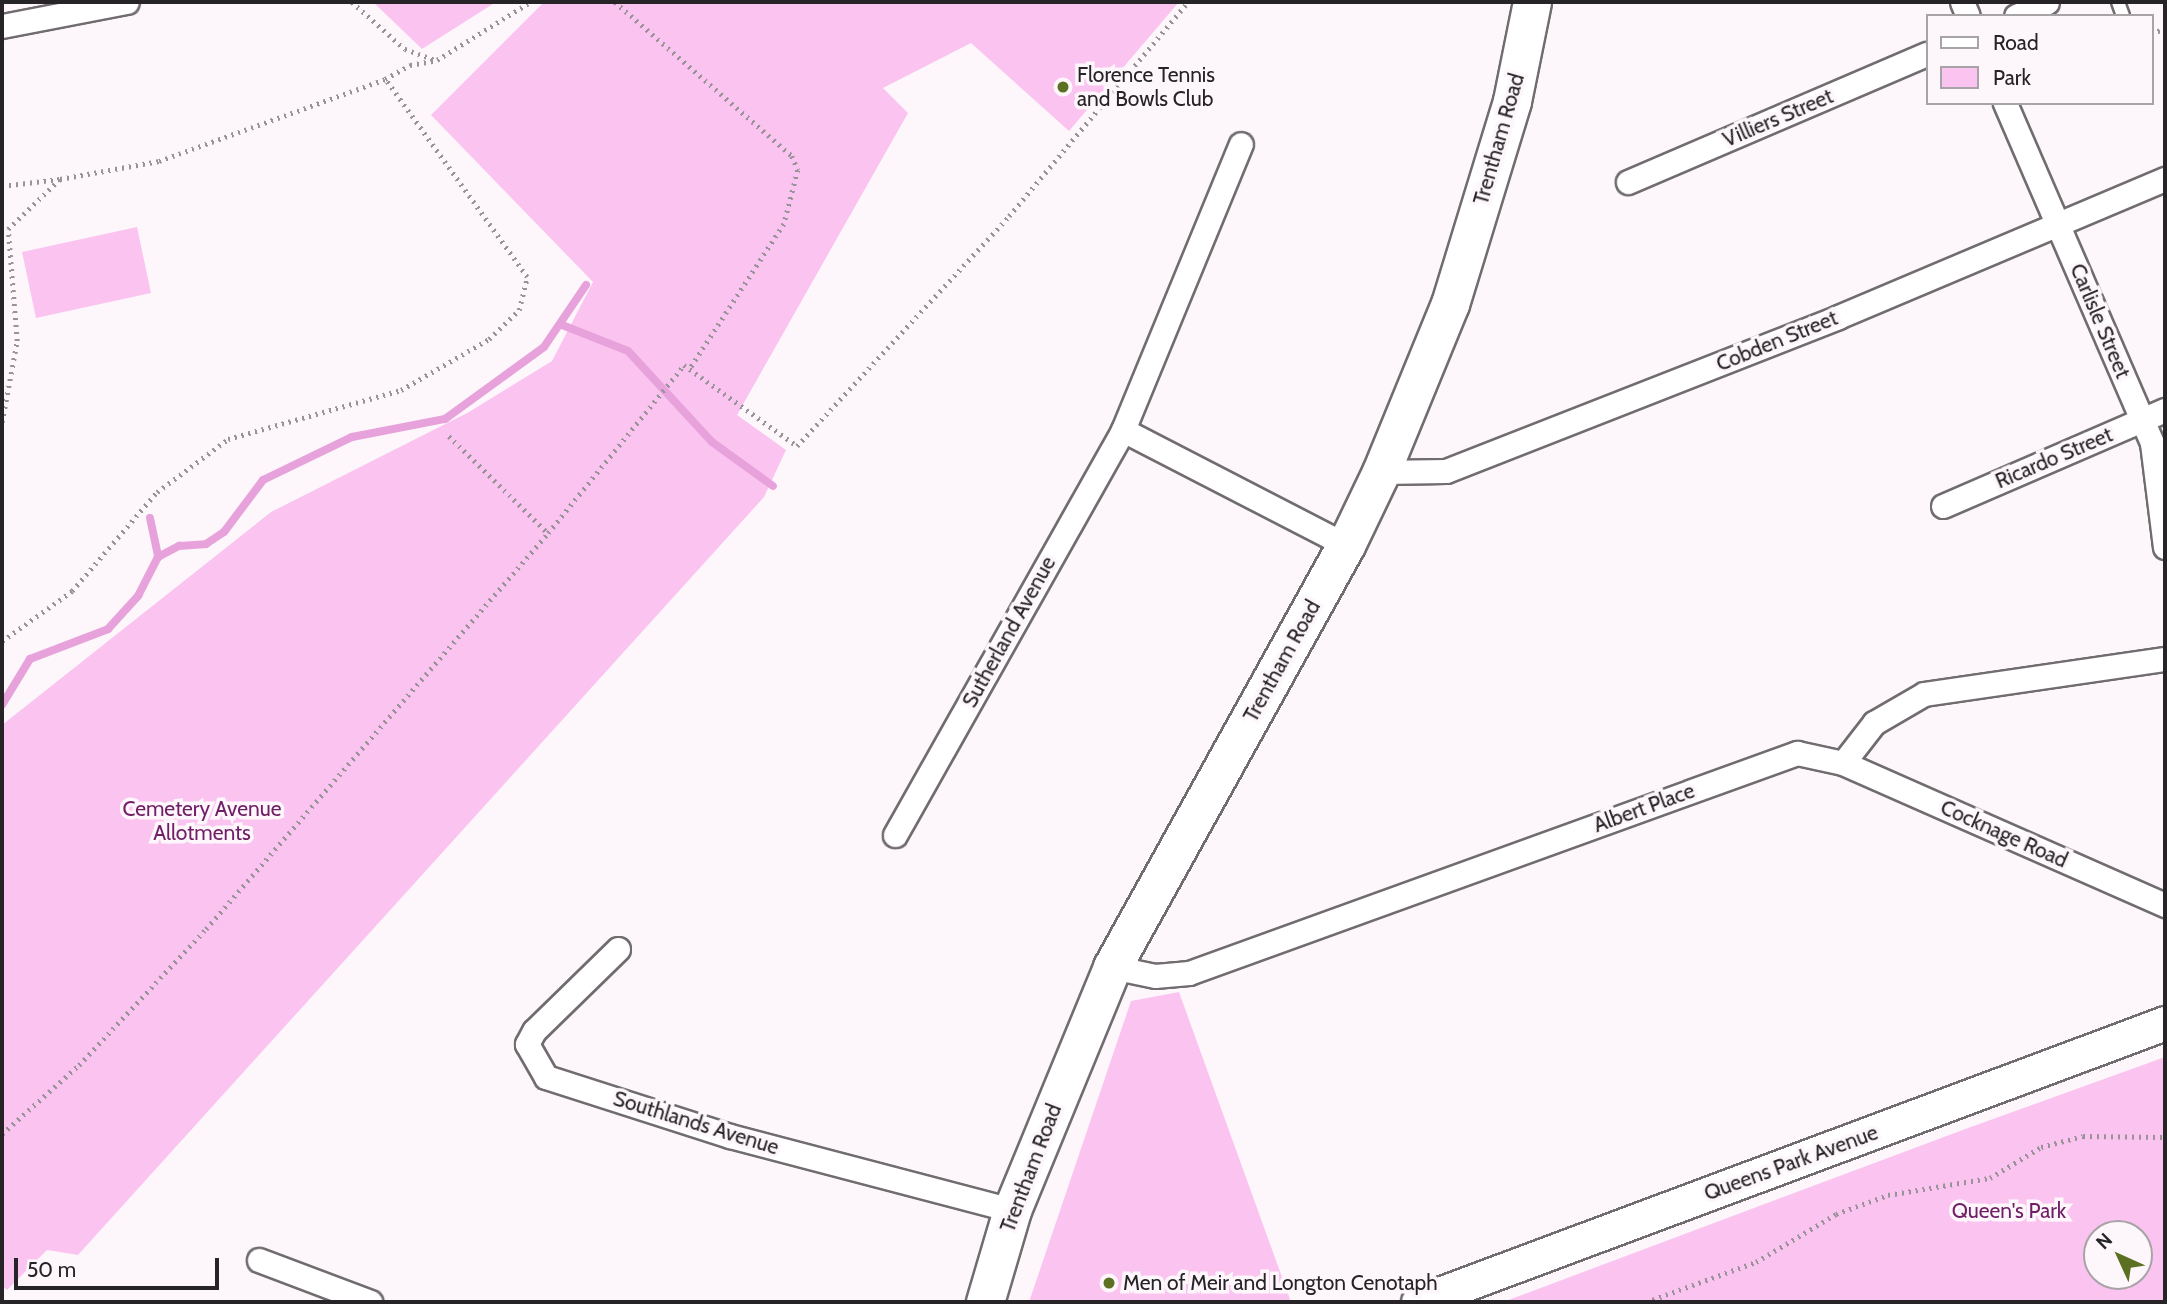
<!DOCTYPE html>
<html>
<head>
<meta charset="utf-8">
<style>
  body { margin:0 }
  #map { position:relative; width:2167px; height:1304px; overflow:hidden; background:#fdf7fc; font-family:Cabin,sans-serif }
  div>[style] { position:absolute }
  .green>* { inset:0; background:#fbc4f0 }
  .stream>* { height:8px; margin:-4px; padding:0 4px; transform-origin:4px; border-radius:4px; background:#e8a2db }
  .path>* { height:4.5px; margin-top:-2.25px; transform-origin:0; background:repeating-linear-gradient(90deg,#979396 0 2px,transparent 0 7px) }
  .roads { filter:drop-shadow(2px 0 #716c6f) drop-shadow(-2px 0 #716c6f) drop-shadow(0 2px #716c6f) drop-shadow(0 -2px #716c6f) }
  .lane>* { height:12px; margin:-6px; padding:0 6px; transform-origin:6px; border-radius:6px; background:#fff }
  .street>* { height:23px; margin:-11.5px; padding:0 11.5px; transform-origin:11.5px; border-radius:11.5px; background:#fff }
  .secondary>* { height:33px; margin:-16.5px; padding:0 16.5px; transform-origin:16.5px; border-radius:16.5px; background:#fff }
  .primary>* { height:37px; margin:-18.5px; padding:0 18.5px; transform-origin:18.5px; border-radius:18.5px; background:#fff }
  .dots>* { width:19px; height:19px; translate:-50% -50%; box-sizing:border-box; border:4px solid #fdf7fc; border-radius:50% }
  span { translate:-50% -50%; white-space:nowrap; text-align:center; line-height:1.15; -webkit-text-stroke:7px #fdf7fc; paint-order:stroke }
  .poi-label { font-size:21px; color:#262426 }
  .left { translate:0 -50%; text-align:left }
  .street-label { font-size:21px; color:#262426 }
  .park-label { font-size:21px; color:#701f66 }
  .frame { position:absolute; inset:0; border:4px solid #262426; pointer-events:none }
  .legend { position:absolute; left:1926px; top:14px; width:228px; height:91px; box-sizing:border-box; background:#fdf7fc; border:2px solid #a7a3a6; margin:0; padding:9px 12px; list-style:none; font-size:21px; color:#262426 }
  .legend li { display:flex; align-items:center; gap:14px; height:35px }
  .legend b { width:35px; border:2px solid #a7a3a6 }
  .north { position:absolute; left:2083px; top:1220px; width:70px; height:70px; box-sizing:border-box; background:#fdf7fc; border:2px solid #a7a3a6; border-radius:50%; rotate:315deg; font-size:19px; font-weight:700; line-height:28px; text-align:center; color:#262426 }
  .north::after { content:''; display:block; margin:auto; width:24px; height:32px; background:#5b7020; clip-path:polygon(50% 0,100% 100%,50% 72%,0 100%) }
  .scale { position:absolute; left:14px; top:1258px; width:205px; height:32px; box-sizing:border-box; border:4px solid #262426; border-top:0; padding-left:9px; font-size:21px; line-height:24px; white-space:nowrap; color:#262426; -webkit-text-stroke:5px #fdf7fc; paint-order:stroke }
</style>
</head>
<body>
<div id="map">
  <div class="green">
    <i style="clip-path:polygon(373px 2px,496px 2px,422px 49px)"></i>
    <i style="clip-path:polygon(544px 2px,1179px 2px,1069px 131px,971px 43px,883px 88px,908px 113px,737px 415px,786px 450px,764px 497px,78px 1255px,47px 1250px,7px 1290px,2px 1286px,2px 725px,271px 512px,469px 412px,552px 361px,593px 282px,431px 115px)"></i>
    <i style="clip-path:polygon(137px 227px,151px 293px,36px 318px,22px 252px)"></i>
    <i style="clip-path:polygon(1179px 992px,1291px 1302px,1029px 1302px,1131px 1001px)"></i>
    <i style="clip-path:polygon(evenodd,2165px 1057px,2165px 1302px,1503px 1302px,1968px 1128px,2165px 1057px,2139px 1234px,2139px 1276px,2097px 1276px,2097px 1234px,2139px 1234px)"></i>
  </div>
  <div class="stream">
    <i style="left:562px;top:325px;width:71px;rotate:21.5deg"></i>
    <i style="left:628px;top:351px;width:124px;rotate:47.3deg"></i>
    <i style="left:712px;top:442px;width:75px;rotate:35.8deg"></i>
    <i style="left:150px;top:518px;width:40px;rotate:78deg"></i>
    <i style="left:2px;top:705px;width:54px;rotate:-58.7deg"></i>
    <i style="left:30px;top:659px;width:84px;rotate:-21deg"></i>
    <i style="left:108px;top:629px;width:45px;rotate:-47.7deg"></i>
    <i style="left:138px;top:596px;width:44px;rotate:-62.9deg"></i>
    <i style="left:158px;top:557px;width:24px;rotate:-28deg"></i>
    <i style="left:179px;top:546px;width:27px;rotate:-4deg"></i>
    <i style="left:206px;top:544px;width:22px;rotate:-34deg"></i>
    <i style="left:224px;top:532px;width:65px;rotate:-53.1deg"></i>
    <i style="left:263px;top:480px;width:99px;rotate:-25.8deg"></i>
    <i style="left:352px;top:437px;width:95px;rotate:-11deg"></i>
    <i style="left:445px;top:419px;width:122px;rotate:-36deg"></i>
    <i style="left:544px;top:347px;width:75px;rotate:-55.9deg"></i>
  </div>
  <div class="path">
    <i style="left:352px;top:2px;width:71px;rotate:41.6deg"></i>
    <i style="left:405px;top:49px;width:33px;rotate:20deg"></i>
    <i style="left:615px;top:2px;width:235px;rotate:41deg"></i>
    <i style="left:792px;top:156px;width:15px;rotate:67deg"></i>
    <i style="left:798px;top:170px;width:56px;rotate:104.5deg"></i>
    <i style="left:784px;top:224px;width:173px;rotate:123deg"></i>
    <i style="left:2151px;top:33px;width:15px;rotate:-16deg"></i>
    <i style="left:2px;top:186px;width:58px;rotate:-6.9deg"></i>
    <i style="left:2px;top:422px;width:82px;rotate:-79.5deg"></i>
    <i style="left:17px;top:341px;width:112px;rotate:-94.6deg"></i>
    <i style="left:8px;top:229px;width:72px;rotate:-43.9deg"></i>
    <i style="left:60px;top:179px;width:101px;rotate:-10.3deg"></i>
    <i style="left:159px;top:161px;width:240px;rotate:-19.9deg"></i>
    <i style="left:385px;top:79px;width:29px;rotate:-29deg"></i>
    <i style="left:410px;top:65px;width:27px;rotate:-10deg"></i>
    <i style="left:437px;top:60px;width:110px;rotate:-31.9deg"></i>
    <i style="left:449px;top:436px;width:139px;rotate:44.4deg"></i>
    <i style="left:2px;top:641px;width:86px;rotate:-35.5deg"></i>
    <i style="left:72px;top:591px;width:130px;rotate:-49.4deg"></i>
    <i style="left:157px;top:492px;width:89px;rotate:-36.7deg"></i>
    <i style="left:228px;top:439px;width:180px;rotate:-15.8deg"></i>
    <i style="left:401px;top:390px;width:102px;rotate:-30.1deg"></i>
    <i style="left:489px;top:339px;width:42px;rotate:-44deg"></i>
    <i style="left:519px;top:310px;width:34px;rotate:-76deg"></i>
    <i style="left:527px;top:277px;width:244px;rotate:-125.6deg"></i>
    <i style="left:2px;top:1134px;width:103px;rotate:-41.9deg"></i>
    <i style="left:79px;top:1065px;width:186px;rotate:-47deg"></i>
    <i style="left:206px;top:929px;width:523px;rotate:-49.18deg"></i>
    <i style="left:548px;top:533px;width:216px;rotate:-51deg"></i>
    <i style="left:684px;top:365px;width:139px;rotate:35.6deg"></i>
    <i style="left:797px;top:446px;width:313px;rotate:-47.3deg"></i>
    <i style="left:1009px;top:216px;width:279px;rotate:-50.1deg"></i>
    <i style="left:1646px;top:1302px;width:117px;rotate:-20deg"></i>
    <i style="left:1756px;top:1262px;width:93px;rotate:-31deg"></i>
    <i style="left:1836px;top:1214px;width:55px;rotate:-20.1deg"></i>
    <i style="left:1888px;top:1195px;width:103px;rotate:-9.5deg"></i>
    <i style="left:1990px;top:1178px;width:60px;rotate:-31.3deg"></i>
    <i style="left:2041px;top:1147px;width:43px;rotate:-14.7deg"></i>
    <i style="left:2083px;top:1136px;width:82px;rotate:0.7deg"></i>
  </div>
  <div class="roads">
    <div class="lane">
      <i style="left:2118px;top:2px;width:15px;rotate:70deg"></i>
    </div>
    <div class="street">
      <i style="left:1962px;top:2px;width:15px;rotate:67deg"></i>
      <i style="left:2016px;top:16px;width:34px;rotate:-24deg"></i>
      <i style="left:2px;top:26px;width:127px;rotate:-10.9deg"></i>
      <i style="left:2005px;top:103px;width:370px;rotate:66.6deg"></i>
      <i style="left:2152px;top:443px;width:105px;rotate:82.9deg"></i>
      <i style="left:1628px;top:182px;width:325px;rotate:-23.2deg"></i>
      <i style="left:1123px;top:430px;width:251px;rotate:27.3deg"></i>
      <i style="left:1381px;top:472px;width:65px;rotate:-0.9deg"></i>
      <i style="left:1446px;top:471px;width:421px;rotate:-21.4deg"></i>
      <i style="left:1838px;top:317px;width:355px;rotate:-22.9deg"></i>
      <i style="left:1943px;top:506px;width:242px;rotate:-23.4deg"></i>
      <i style="left:1843px;top:763px;width:51px;rotate:-52.2deg"></i>
      <i style="left:1874px;top:723px;width:58px;rotate:-30.1deg"></i>
      <i style="left:1924px;top:694px;width:244px;rotate:-8.3deg"></i>
      <i style="left:895px;top:835px;width:465px;rotate:-60.6deg"></i>
      <i style="left:1123px;top:430px;width:309px;rotate:-67.6deg"></i>
      <i style="left:618px;top:949px;width:117px;rotate:135.7deg"></i>
      <i style="left:534px;top:1031px;width:15px;rotate:118deg"></i>
      <i style="left:527px;top:1044px;width:38px;rotate:60deg"></i>
      <i style="left:546px;top:1077px;width:193px;rotate:17.8deg"></i>
      <i style="left:730px;top:1136px;width:292px;rotate:14.7deg"></i>
      <i style="left:1112px;top:967px;width:44px;rotate:11.8deg"></i>
      <i style="left:1155px;top:976px;width:34px;rotate:-5deg"></i>
      <i style="left:1189px;top:973px;width:647px;rotate:-19.89deg"></i>
      <i style="left:1797px;top:753px;width:47px;rotate:12.3deg"></i>
      <i style="left:1843px;top:763px;width:352px;rotate:23.8deg"></i>
      <i style="left:259px;top:1260px;width:119px;rotate:20.7deg"></i>
    </div>
    <div class="secondary">
      <i style="left:1418px;top:1302px;width:797px;rotate:-20.48deg"></i>
    </div>
    <div class="primary">
      <i style="left:985px;top:1302px;width:96px;rotate:-73.6deg"></i>
      <i style="left:1012px;top:1210px;width:263px;rotate:-67.6deg"></i>
      <i style="left:1112px;top:967px;width:483px;rotate:-61deg"></i>
      <i style="left:1346px;top:545px;width:81px;rotate:-64.4deg"></i>
      <i style="left:1381px;top:472px;width:182px;rotate:-67.7deg"></i>
      <i style="left:1450px;top:304px;width:212px;rotate:-73deg"></i>
      <i style="left:1512px;top:101px;width:101px;rotate:-78.6deg"></i>
    </div>
  </div>
  <div class="dots">
    <i style="left:1063px;top:87px;background:#5b7020"></i>
    <i style="left:1109px;top:1283px;background:#5b7020"></i>
  </div>
  <div class="poi-label">
    <span class="left" style="left:1077px;top:87px">Florence Tennis<br>and Bowls Club</span>
    <span class="left" style="left:1123px;top:1283px">Men of Meir and Longton Cenotaph</span>
  </div>
  <div class="street-label">
    <span style="left:1778px;top:118px;rotate:-23deg">Villiers Street</span>
    <span style="left:1499px;top:139px;rotate:-74deg">Trentham Road</span>
    <span style="left:2100px;top:321px;rotate:67deg">Carlisle Street</span>
    <span style="left:1777px;top:341px;rotate:-22deg">Cobden Street</span>
    <span style="left:2054px;top:458px;rotate:-23deg">Ricardo Street</span>
    <span style="left:1009px;top:632px;rotate:-61deg">Sutherland Avenue</span>
    <span style="left:1282px;top:661px;rotate:-61deg">Trentham Road</span>
    <span style="left:1644px;top:808px;rotate:-20deg">Albert Place</span>
    <span style="left:2004px;top:834px;rotate:24deg">Cocknage Road</span>
    <span style="left:696px;top:1123px;rotate:17deg">Southlands Avenue</span>
    <span style="left:1791px;top:1163px;rotate:-20deg">Queens Park Avenue</span>
    <span style="left:1031px;top:1168px;rotate:-69deg">Trentham Road</span>
  </div>
  <div class="park-label">
    <span style="left:202px;top:821px">Cemetery Avenue<br>Allotments</span>
    <span style="left:2009px;top:1211px">Queen's Park</span>
  </div>
  <div class="frame"></div>
  <ul class="legend">
  <li><b style="height:9px;background:#fff"></b>Road</li>
  <li><b style="height:19px;background:#fbc4f0"></b>Park</li>
  </ul>
  <div class="north">N</div>
  <div class="scale">50 m</div>
</div>
</body>
</html>
